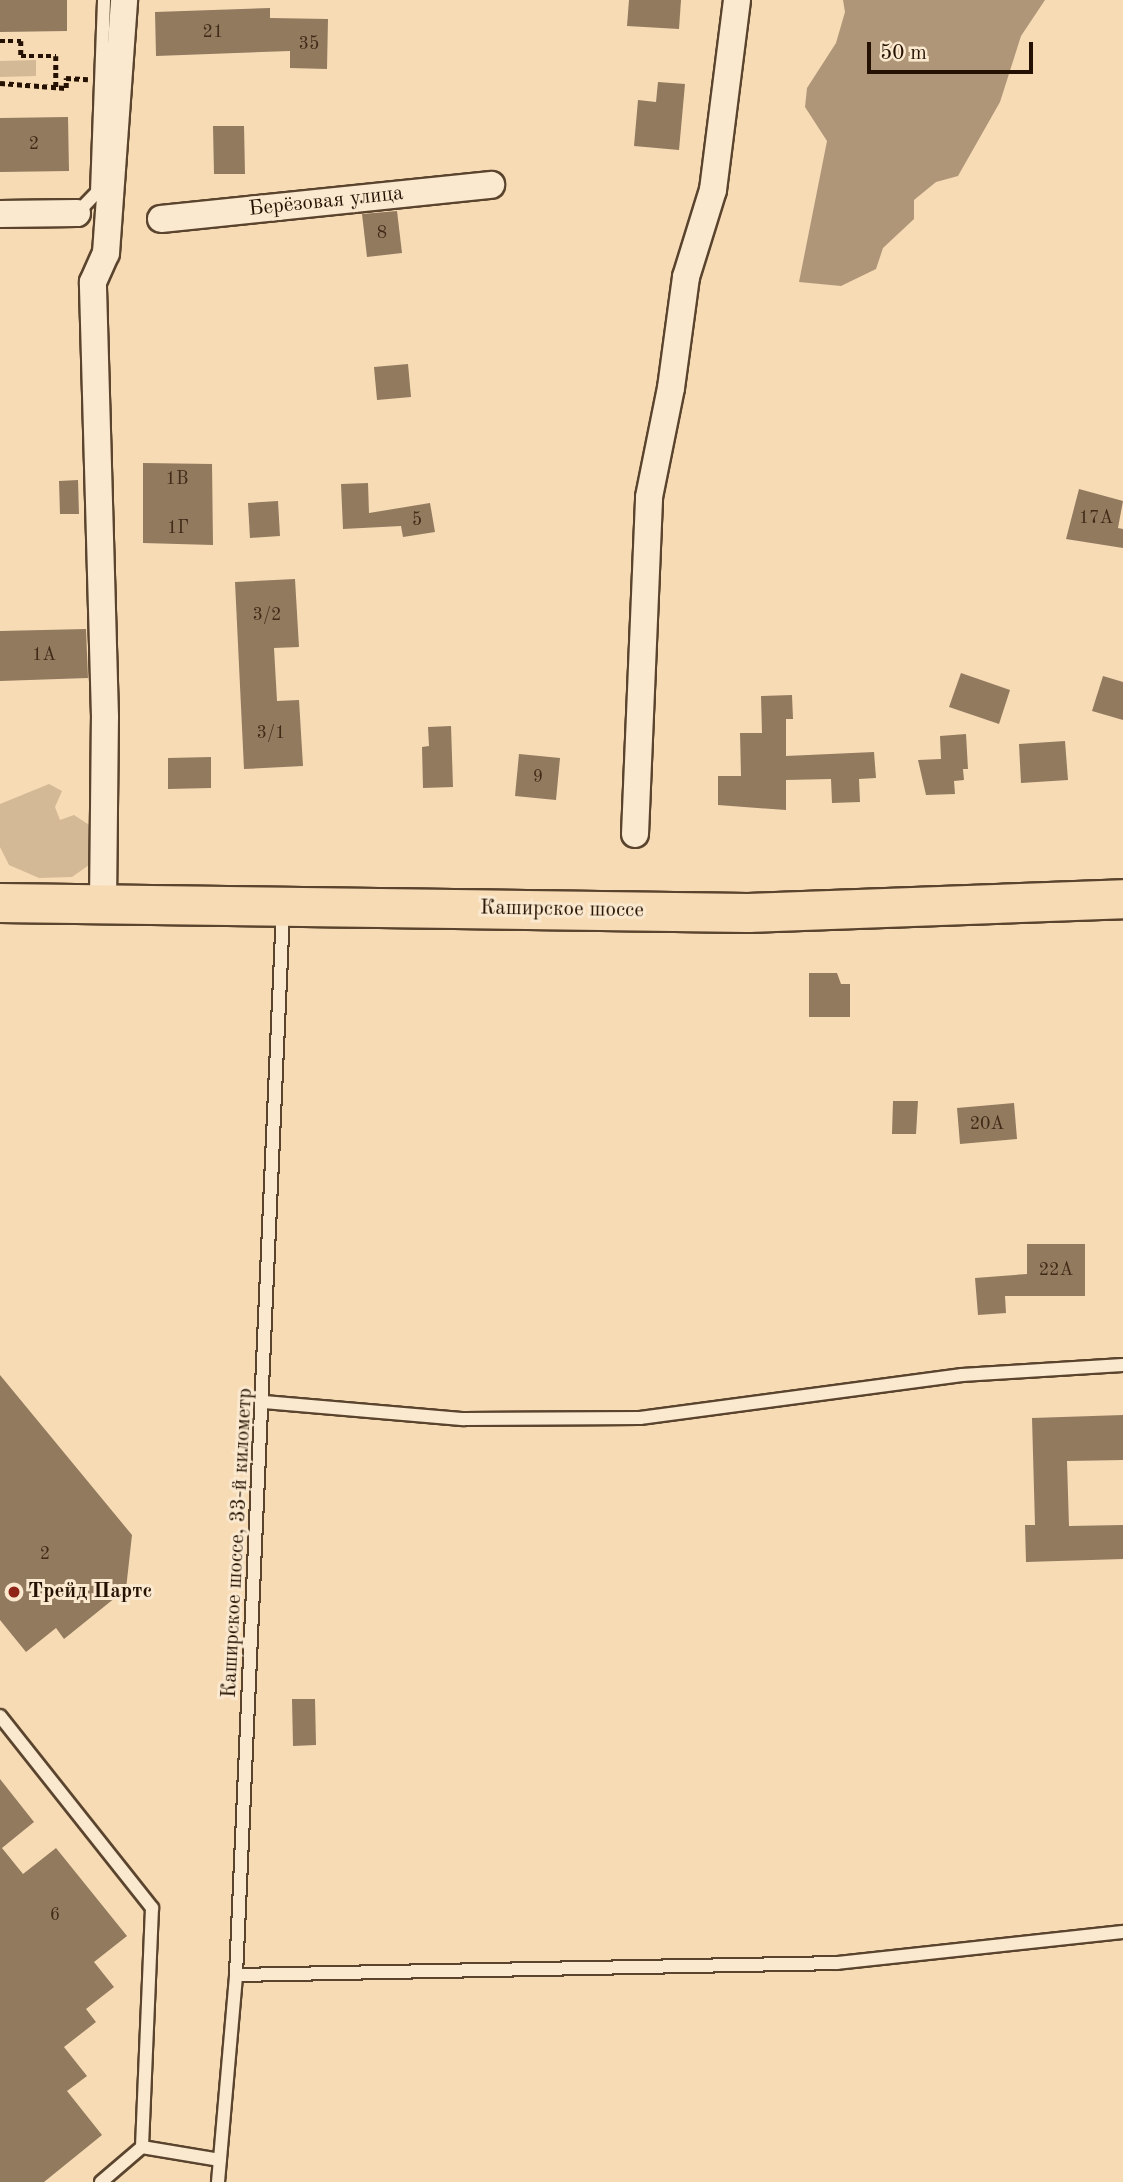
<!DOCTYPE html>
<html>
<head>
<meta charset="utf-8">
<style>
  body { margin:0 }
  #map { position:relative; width:1123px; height:2182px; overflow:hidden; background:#f7dbb5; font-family:"Old Standard TT",serif }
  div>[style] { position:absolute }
  .green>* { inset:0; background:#d3b996 }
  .water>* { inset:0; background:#b09678 }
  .building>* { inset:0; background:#927a5f }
  .path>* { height:4.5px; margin-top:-2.25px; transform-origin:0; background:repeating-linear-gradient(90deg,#251101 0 5px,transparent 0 8.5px) }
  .roads { filter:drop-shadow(2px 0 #5a442e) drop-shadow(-2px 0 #5a442e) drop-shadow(0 2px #5a442e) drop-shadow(0 -2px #5a442e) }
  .lane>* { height:12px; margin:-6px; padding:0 6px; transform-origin:6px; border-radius:6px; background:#fae8cf }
  .street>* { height:26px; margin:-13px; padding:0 13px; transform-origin:13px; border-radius:13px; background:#fae8cf }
  .primary>* { height:38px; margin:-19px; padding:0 19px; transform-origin:19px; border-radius:19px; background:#f7dbb5 }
  .dots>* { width:19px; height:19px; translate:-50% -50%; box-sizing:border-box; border:4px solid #fae8cf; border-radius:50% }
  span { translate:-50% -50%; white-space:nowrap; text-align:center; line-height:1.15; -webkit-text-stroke:6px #fae8cf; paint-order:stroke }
  .number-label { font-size:18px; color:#402b18 }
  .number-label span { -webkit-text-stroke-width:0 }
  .street-label { font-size:21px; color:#251101 }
  .poi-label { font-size:21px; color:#251101; font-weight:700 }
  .left { translate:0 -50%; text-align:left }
  .scale { position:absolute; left:867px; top:42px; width:166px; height:32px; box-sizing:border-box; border:4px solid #251101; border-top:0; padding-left:9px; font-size:21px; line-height:24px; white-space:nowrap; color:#251101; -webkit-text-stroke:5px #fae8cf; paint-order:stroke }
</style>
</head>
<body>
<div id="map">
  <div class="green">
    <i style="clip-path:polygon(36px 60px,36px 76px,0 77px,0 61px)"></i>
    <i style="clip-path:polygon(49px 784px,62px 791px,55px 807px,60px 820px,74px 815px,97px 830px,99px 858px,72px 877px,39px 878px,9px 865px,0 847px,0 804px)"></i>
  </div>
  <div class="water">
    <i style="clip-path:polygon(843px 0,1045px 0,1021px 36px,1000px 102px,958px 176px,936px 182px,914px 200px,914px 219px,883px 248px,876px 269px,841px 286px,799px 282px,827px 141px,805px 107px,807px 88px,836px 43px,845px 12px)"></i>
  </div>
  <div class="building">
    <i style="clip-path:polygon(0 0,67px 0,67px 31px,0 32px)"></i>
    <i style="clip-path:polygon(629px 0,681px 0,679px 29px,627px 26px)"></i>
    <i style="clip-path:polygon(270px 8px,270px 18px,328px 19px,327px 69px,290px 68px,290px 51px,156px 56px,155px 12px)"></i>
    <i style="clip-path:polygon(658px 82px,685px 84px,679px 150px,634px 146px,638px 100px,656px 102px)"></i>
    <i style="clip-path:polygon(68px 117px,69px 171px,0 172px,0 118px)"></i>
    <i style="clip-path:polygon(213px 126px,244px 126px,245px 174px,214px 174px)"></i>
    <i style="clip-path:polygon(397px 211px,402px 253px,367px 257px,362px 214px)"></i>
    <i style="clip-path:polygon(408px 364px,411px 397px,377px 400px,374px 367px)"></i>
    <i style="clip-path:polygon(143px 463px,212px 464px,213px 545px,143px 543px)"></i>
    <i style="clip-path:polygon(78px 480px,79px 514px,60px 514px,59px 481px)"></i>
    <i style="clip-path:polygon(368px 483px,369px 513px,430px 503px,435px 532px,403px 537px,401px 526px,343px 529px,341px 484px)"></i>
    <i style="clip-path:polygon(1079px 489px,1123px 501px,1118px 528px,1123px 529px,1123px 548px,1066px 539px)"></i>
    <i style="clip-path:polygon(278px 501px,280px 536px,250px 538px,248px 503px)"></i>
    <i style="clip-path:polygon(295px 579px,299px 647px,274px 648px,277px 701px,299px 700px,303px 766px,244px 769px,235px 582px)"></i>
    <i style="clip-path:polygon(86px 629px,88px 678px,0 681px,0 631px)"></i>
    <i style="clip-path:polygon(961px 673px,1010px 690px,999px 724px,949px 707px)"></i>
    <i style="clip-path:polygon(1103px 676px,1123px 682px,1123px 720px,1092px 711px)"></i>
    <i style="clip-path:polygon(792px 695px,793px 719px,786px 719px,786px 756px,874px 752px,876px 778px,859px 779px,860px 802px,832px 803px,831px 779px,786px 780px,786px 810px,718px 805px,718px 776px,741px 776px,740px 733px,762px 733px,761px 696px)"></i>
    <i style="clip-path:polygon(451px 726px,453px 787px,423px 788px,422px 747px,429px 746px,428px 727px)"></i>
    <i style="clip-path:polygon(966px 734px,968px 769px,963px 769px,964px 780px,954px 781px,955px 794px,926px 795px,918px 760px,941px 759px,940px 736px)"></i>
    <i style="clip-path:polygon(1065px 741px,1068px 780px,1021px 783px,1019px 744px)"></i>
    <i style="clip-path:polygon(519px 754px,560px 758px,556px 800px,515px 796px)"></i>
    <i style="clip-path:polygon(211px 757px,211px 788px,168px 789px,168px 758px)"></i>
    <i style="clip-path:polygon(809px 973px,837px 973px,841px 984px,850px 984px,850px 1017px,809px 1017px)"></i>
    <i style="clip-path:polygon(893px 1101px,918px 1101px,916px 1134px,892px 1134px)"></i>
    <i style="clip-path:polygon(1014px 1103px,1017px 1139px,960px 1144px,957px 1108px)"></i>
    <i style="clip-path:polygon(1027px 1244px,1085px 1244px,1085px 1296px,1005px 1296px,1006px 1313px,978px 1315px,975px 1278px,1027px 1274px)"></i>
    <i style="clip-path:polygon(0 1375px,132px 1535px,126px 1589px,64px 1639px,56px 1628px,26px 1652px,0 1620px)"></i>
    <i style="clip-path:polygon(1123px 1415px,1123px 1460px,1067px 1461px,1069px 1526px,1123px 1525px,1123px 1559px,1026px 1562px,1025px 1525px,1035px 1525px,1032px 1418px)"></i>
    <i style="clip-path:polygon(292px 1699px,315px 1699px,316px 1745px,293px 1746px)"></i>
    <i style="clip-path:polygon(0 1779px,34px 1822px,2px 1848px,23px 1874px,56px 1848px,127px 1936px,94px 1962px,114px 1987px,86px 2009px,96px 2022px,64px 2047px,87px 2076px,67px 2091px,102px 2135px,44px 2182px,0 2182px)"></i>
  </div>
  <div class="path">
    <i style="left:0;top:41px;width:21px"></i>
    <i style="left:21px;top:41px;width:15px;rotate:90deg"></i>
    <i style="left:21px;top:56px;width:35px"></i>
    <i style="left:56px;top:56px;width:31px;rotate:90deg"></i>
    <i style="left:0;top:83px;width:66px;rotate:4.3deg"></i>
    <i style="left:66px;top:88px;width:10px;rotate:-90deg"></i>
    <i style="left:66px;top:78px;width:22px;rotate:3deg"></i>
  </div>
  <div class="roads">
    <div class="lane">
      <i style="left:77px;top:213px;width:29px;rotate:-46deg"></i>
      <i style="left:97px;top:192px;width:192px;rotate:-87.9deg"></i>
      <i style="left:264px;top:1402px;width:201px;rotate:4.9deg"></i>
      <i style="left:464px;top:1419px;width:176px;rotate:-0.3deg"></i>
      <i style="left:640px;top:1418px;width:325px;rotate:-7.6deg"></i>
      <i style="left:962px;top:1375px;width:161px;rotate:-3.6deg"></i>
      <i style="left:0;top:1716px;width:245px;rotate:51.6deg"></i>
      <i style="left:152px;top:1908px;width:239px;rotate:92.4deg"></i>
      <i style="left:142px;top:2147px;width:54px;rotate:139.5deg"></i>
      <i style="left:236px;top:1975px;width:601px;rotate:-1.14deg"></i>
      <i style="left:837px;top:1963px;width:288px;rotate:-6.2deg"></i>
      <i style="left:142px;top:2147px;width:79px;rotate:9.5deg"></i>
      <i style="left:218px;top:2182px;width:208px;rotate:-85deg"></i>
      <i style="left:236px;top:1975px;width:1066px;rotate:-87.47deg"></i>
    </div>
    <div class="street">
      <i style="left:0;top:214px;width:77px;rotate:-0.7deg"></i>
      <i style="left:161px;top:219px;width:332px;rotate:-5.9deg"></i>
      <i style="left:635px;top:834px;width:337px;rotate:-87.6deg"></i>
      <i style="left:649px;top:497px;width:111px;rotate:-78.6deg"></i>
      <i style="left:671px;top:388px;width:112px;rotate:-82.3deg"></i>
      <i style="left:686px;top:277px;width:91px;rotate:-72.8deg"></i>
      <i style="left:713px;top:190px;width:192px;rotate:-82.8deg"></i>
      <i style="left:103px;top:904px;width:187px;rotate:-89.4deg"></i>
      <i style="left:105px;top:717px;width:435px;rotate:-91.6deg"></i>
      <i style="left:93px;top:282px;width:32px;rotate:-66deg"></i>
      <i style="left:106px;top:253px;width:254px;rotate:-85.9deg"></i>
    </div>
    <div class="primary">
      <i style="left:0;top:903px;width:748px;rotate:0.77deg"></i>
      <i style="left:748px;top:913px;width:375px;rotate:-2.1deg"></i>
    </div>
  </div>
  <div class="dots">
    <i style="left:14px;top:1592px;background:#8f2418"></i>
  </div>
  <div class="number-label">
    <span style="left:213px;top:32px">21</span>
    <span style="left:309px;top:44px">35</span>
    <span style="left:34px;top:144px">2</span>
    <span style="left:382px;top:233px">8</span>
    <span style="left:177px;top:479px">1В</span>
    <span style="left:1096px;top:518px">17А</span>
    <span style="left:417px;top:520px">5</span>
    <span style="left:178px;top:528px">1Г</span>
    <span style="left:267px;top:615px">3/2</span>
    <span style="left:44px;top:655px">1А</span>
    <span style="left:271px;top:733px">3/1</span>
    <span style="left:538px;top:777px">9</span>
    <span style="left:987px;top:1124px">20А</span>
    <span style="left:1056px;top:1270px">22А</span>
    <span style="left:45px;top:1554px">2</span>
    <span style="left:55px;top:1915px">6</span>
  </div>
  <div class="street-label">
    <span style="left:326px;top:202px;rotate:-6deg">Берёзовая улица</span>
    <span style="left:562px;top:910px;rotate:1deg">Каширское шоссе</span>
    <span style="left:238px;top:1543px;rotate:-87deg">Каширское шоссе, 33-й километр</span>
  </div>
  <div class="poi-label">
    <span class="left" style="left:28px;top:1592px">Трейд Партс</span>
  </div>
  <div class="scale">50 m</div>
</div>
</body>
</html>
